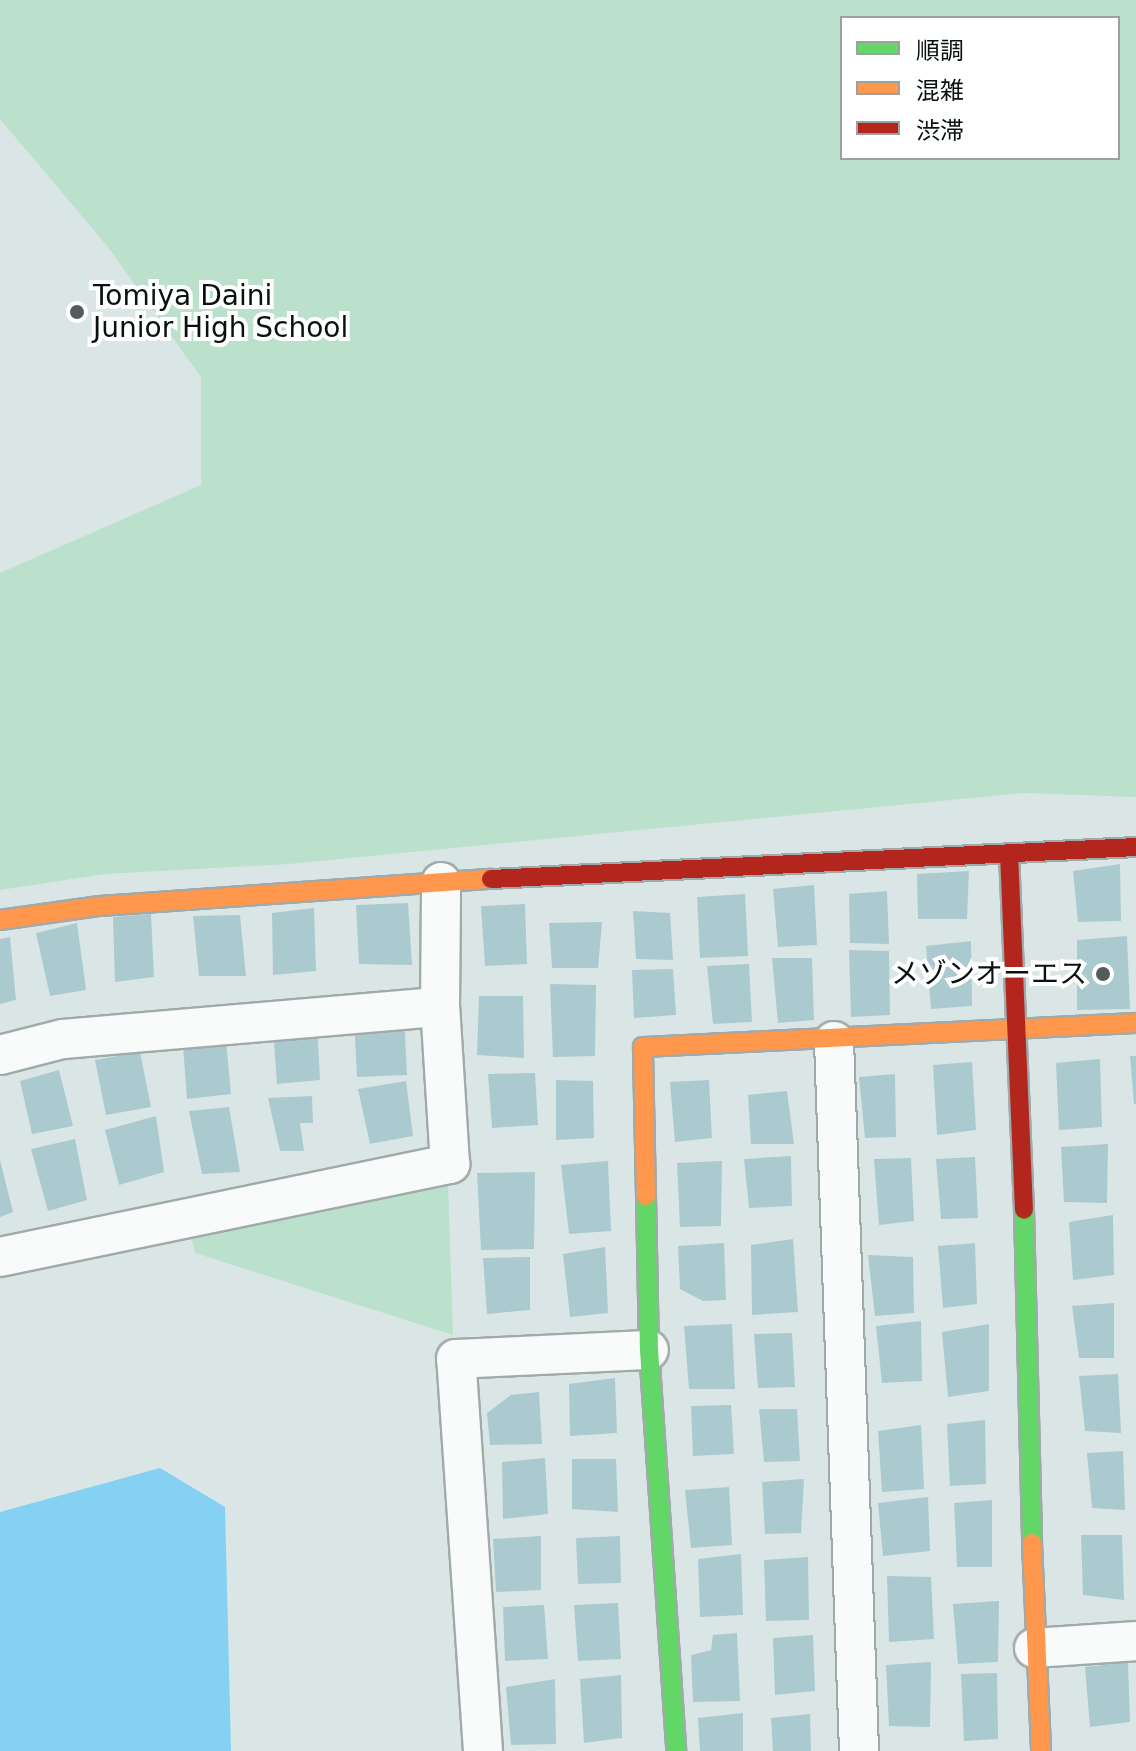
<!DOCTYPE html>
<html>
<head>
<meta charset="utf-8">
<style>
  body { margin:0 }
  #map { position:relative; width:1136px; height:1751px; overflow:hidden; background:#dae6e6; font-family:"DejaVu Sans","Noto Sans JP",sans-serif }
  div>[style] { position:absolute }
  .green>* { inset:0; background:#bbe0cb }
  .water>* { inset:0; background:#84d1f3 }
  .building>* { inset:0; background:#abcacf }
  .roads { filter:drop-shadow(2px 0 #a1aaaa) drop-shadow(-2px 0 #a1aaaa) drop-shadow(0 2px #a1aaaa) drop-shadow(0 -2px #a1aaaa) }
  .street>* { height:38px; margin:-19px; padding:0 19px; transform-origin:19px; border-radius:19px; background:#f9fbfb }
  .fast>* { height:18px; margin:-9px; padding:0 9px; transform-origin:9px; border-radius:9px; background:#63d668 }
  .slow>* { height:18px; margin:-9px; padding:0 9px; transform-origin:9px; border-radius:9px; background:#ff974d }
  .jam>* { height:18px; margin:-9px; padding:0 9px; transform-origin:9px; border-radius:9px; background:#b3261e }
  .dots>* { width:22px; height:22px; translate:-50% -50%; box-sizing:border-box; border:4px solid #fff; border-radius:50% }
  span { translate:-50% -50%; white-space:nowrap; text-align:center; line-height:1.15; -webkit-text-stroke:8px #fff; paint-order:stroke }
  .poi-label { font-size:28px; color:#091111 }
  .left { translate:0 -50%; text-align:left }
  .right { translate:-100% -50%; text-align:right }
  .legend { position:absolute; left:840px; top:16px; width:280px; height:144px; box-sizing:border-box; background:#fff; border:2px solid #9da0a0; margin:0; padding:10px 14px; list-style:none; font-size:24px; color:#091111 }
  .legend li { display:flex; align-items:center; gap:16px; height:40px }
  .legend b { width:40px; border:2px solid #9da0a0 }
</style>
</head>
<body>
<div id="map">
  <div class="green">
    <i style="clip-path:polygon(evenodd,0 0,1136px 0,1136px 797px,1023px 793px,289px 864px,105px 874px,0 890px,0 573px,201px 485px,201px 377px,108px 247px,0 119px,0 0,1118px 18px,1118px 158px,842px 158px,842px 18px,1118px 18px)"></i>
    <i style="clip-path:polygon(448px 1185px,453px 1335px,195px 1253px,190px 1233px)"></i>
  </div>
  <div class="water">
    <i style="clip-path:polygon(160px 1468px,225px 1507px,231px 1751px,0 1751px,0 1512px)"></i>
  </div>
  <div class="building">
    <i style="clip-path:polygon(1120px 864px,1121px 921px,1078px 922px,1073px 871px)"></i>
    <i style="clip-path:polygon(969px 871px,967px 919px,918px 919px,917px 874px)"></i>
    <i style="clip-path:polygon(814px 885px,817px 945px,778px 947px,773px 889px)"></i>
    <i style="clip-path:polygon(887px 891px,889px 944px,850px 943px,849px 894px)"></i>
    <i style="clip-path:polygon(745px 894px,748px 956px,700px 958px,697px 897px)"></i>
    <i style="clip-path:polygon(408px 903px,412px 965px,359px 964px,356px 905px)"></i>
    <i style="clip-path:polygon(525px 904px,527px 964px,485px 966px,481px 906px)"></i>
    <i style="clip-path:polygon(314px 908px,316px 971px,273px 975px,272px 913px)"></i>
    <i style="clip-path:polygon(633px 911px,670px 913px,673px 960px,636px 959px)"></i>
    <i style="clip-path:polygon(151px 914px,154px 977px,115px 982px,113px 917px)"></i>
    <i style="clip-path:polygon(240px 915px,246px 976px,199px 976px,193px 916px)"></i>
    <i style="clip-path:polygon(602px 922px,598px 968px,552px 968px,549px 923px)"></i>
    <i style="clip-path:polygon(77px 923px,86px 990px,50px 996px,36px 933px)"></i>
    <i style="clip-path:polygon(1127px 936px,1130px 1009px,1077px 1010px,1077px 940px)"></i>
    <i style="clip-path:polygon(10px 937px,16px 1000px,0 1004px,0 939px)"></i>
    <i style="clip-path:polygon(971px 941px,972px 1006px,931px 1009px,926px 946px)"></i>
    <i style="clip-path:polygon(849px 950px,889px 951px,890px 1015px,851px 1017px)"></i>
    <i style="clip-path:polygon(772px 958px,812px 958px,814px 1020px,778px 1023px)"></i>
    <i style="clip-path:polygon(749px 964px,752px 1022px,713px 1024px,707px 966px)"></i>
    <i style="clip-path:polygon(673px 969px,676px 1015px,634px 1018px,632px 970px)"></i>
    <i style="clip-path:polygon(550px 984px,596px 985px,595px 1056px,553px 1057px)"></i>
    <i style="clip-path:polygon(479px 996px,523px 996px,524px 1058px,477px 1055px)"></i>
    <i style="clip-path:polygon(404px 1014px,407px 1075px,357px 1077px,354px 1018px)"></i>
    <i style="clip-path:polygon(317px 1021px,320px 1080px,277px 1084px,273px 1027px)"></i>
    <i style="clip-path:polygon(226px 1041px,231px 1094px,187px 1099px,183px 1046px)"></i>
    <i style="clip-path:polygon(140px 1052px,151px 1107px,106px 1115px,95px 1060px)"></i>
    <i style="clip-path:polygon(1130px 1056px,1136px 1056px,1136px 1104px,1134px 1104px)"></i>
    <i style="clip-path:polygon(1100px 1059px,1102px 1127px,1059px 1130px,1056px 1063px)"></i>
    <i style="clip-path:polygon(972px 1062px,976px 1130px,937px 1135px,933px 1065px)"></i>
    <i style="clip-path:polygon(59px 1070px,73px 1126px,32px 1134px,20px 1081px)"></i>
    <i style="clip-path:polygon(535px 1073px,538px 1125px,492px 1128px,488px 1074px)"></i>
    <i style="clip-path:polygon(895px 1074px,896px 1137px,865px 1138px,859px 1077px)"></i>
    <i style="clip-path:polygon(556px 1080px,593px 1081px,594px 1138px,556px 1140px)"></i>
    <i style="clip-path:polygon(709px 1080px,712px 1138px,675px 1142px,670px 1082px)"></i>
    <i style="clip-path:polygon(406px 1081px,413px 1136px,370px 1144px,358px 1089px)"></i>
    <i style="clip-path:polygon(787px 1091px,794px 1144px,751px 1144px,748px 1095px)"></i>
    <i style="clip-path:polygon(312px 1096px,313px 1123px,300px 1123px,304px 1151px,280px 1151px,268px 1098px)"></i>
    <i style="clip-path:polygon(229px 1107px,240px 1172px,202px 1174px,189px 1111px)"></i>
    <i style="clip-path:polygon(156px 1116px,164px 1172px,119px 1185px,105px 1130px)"></i>
    <i style="clip-path:polygon(75px 1139px,87px 1200px,48px 1211px,31px 1149px)"></i>
    <i style="clip-path:polygon(1108px 1144px,1107px 1203px,1064px 1202px,1061px 1147px)"></i>
    <i style="clip-path:polygon(791px 1156px,792px 1206px,749px 1208px,744px 1159px)"></i>
    <i style="clip-path:polygon(975px 1157px,978px 1218px,941px 1219px,936px 1159px)"></i>
    <i style="clip-path:polygon(911px 1158px,914px 1221px,879px 1225px,874px 1159px)"></i>
    <i style="clip-path:polygon(0 1160px,13px 1212px,0 1217px)"></i>
    <i style="clip-path:polygon(608px 1161px,611px 1231px,569px 1234px,561px 1165px)"></i>
    <i style="clip-path:polygon(722px 1161px,721px 1226px,680px 1227px,677px 1163px)"></i>
    <i style="clip-path:polygon(535px 1172px,534px 1249px,481px 1250px,477px 1173px)"></i>
    <i style="clip-path:polygon(1113px 1215px,1114px 1275px,1073px 1280px,1069px 1222px)"></i>
    <i style="clip-path:polygon(793px 1239px,798px 1312px,752px 1315px,751px 1245px)"></i>
    <i style="clip-path:polygon(724px 1243px,726px 1300px,703px 1301px,680px 1289px,678px 1246px)"></i>
    <i style="clip-path:polygon(975px 1243px,977px 1304px,943px 1308px,938px 1246px)"></i>
    <i style="clip-path:polygon(605px 1247px,608px 1313px,570px 1317px,563px 1254px)"></i>
    <i style="clip-path:polygon(868px 1255px,913px 1257px,914px 1313px,875px 1316px)"></i>
    <i style="clip-path:polygon(530px 1257px,530px 1310px,487px 1314px,483px 1258px)"></i>
    <i style="clip-path:polygon(1114px 1303px,1114px 1358px,1079px 1358px,1072px 1306px)"></i>
    <i style="clip-path:polygon(921px 1321px,922px 1381px,882px 1383px,876px 1326px)"></i>
    <i style="clip-path:polygon(732px 1324px,735px 1389px,689px 1389px,684px 1326px)"></i>
    <i style="clip-path:polygon(989px 1324px,989px 1391px,948px 1397px,942px 1332px)"></i>
    <i style="clip-path:polygon(792px 1333px,795px 1387px,758px 1388px,754px 1334px)"></i>
    <i style="clip-path:polygon(1118px 1374px,1121px 1433px,1085px 1431px,1079px 1376px)"></i>
    <i style="clip-path:polygon(615px 1378px,617px 1433px,570px 1436px,569px 1384px)"></i>
    <i style="clip-path:polygon(539px 1392px,542px 1444px,490px 1445px,487px 1413px,511px 1395px)"></i>
    <i style="clip-path:polygon(731px 1405px,734px 1454px,693px 1456px,691px 1406px)"></i>
    <i style="clip-path:polygon(759px 1409px,797px 1409px,800px 1461px,764px 1462px)"></i>
    <i style="clip-path:polygon(985px 1420px,986px 1484px,950px 1486px,947px 1424px)"></i>
    <i style="clip-path:polygon(921px 1425px,924px 1489px,882px 1492px,878px 1431px)"></i>
    <i style="clip-path:polygon(1123px 1451px,1125px 1510px,1092px 1508px,1087px 1453px)"></i>
    <i style="clip-path:polygon(545px 1458px,548px 1514px,503px 1519px,502px 1462px)"></i>
    <i style="clip-path:polygon(572px 1459px,616px 1459px,618px 1512px,572px 1509px)"></i>
    <i style="clip-path:polygon(804px 1479px,801px 1533px,765px 1534px,762px 1482px)"></i>
    <i style="clip-path:polygon(729px 1487px,732px 1545px,691px 1548px,685px 1490px)"></i>
    <i style="clip-path:polygon(928px 1497px,930px 1551px,883px 1556px,878px 1503px)"></i>
    <i style="clip-path:polygon(992px 1500px,992px 1567px,957px 1567px,954px 1503px)"></i>
    <i style="clip-path:polygon(1081px 1535px,1122px 1535px,1124px 1600px,1083px 1595px)"></i>
    <i style="clip-path:polygon(541px 1536px,541px 1590px,496px 1592px,493px 1539px)"></i>
    <i style="clip-path:polygon(620px 1536px,621px 1583px,578px 1584px,576px 1538px)"></i>
    <i style="clip-path:polygon(741px 1554px,743px 1615px,700px 1617px,698px 1559px)"></i>
    <i style="clip-path:polygon(808px 1557px,809px 1620px,766px 1621px,764px 1560px)"></i>
    <i style="clip-path:polygon(887px 1576px,931px 1577px,934px 1639px,889px 1642px)"></i>
    <i style="clip-path:polygon(999px 1601px,998px 1662px,958px 1664px,953px 1604px)"></i>
    <i style="clip-path:polygon(618px 1603px,621px 1659px,578px 1661px,574px 1605px)"></i>
    <i style="clip-path:polygon(544px 1605px,548px 1659px,505px 1661px,503px 1607px)"></i>
    <i style="clip-path:polygon(737px 1633px,740px 1701px,693px 1702px,691px 1655px,711px 1650px,713px 1635px)"></i>
    <i style="clip-path:polygon(813px 1635px,815px 1691px,775px 1695px,773px 1638px)"></i>
    <i style="clip-path:polygon(931px 1662px,930px 1727px,889px 1726px,886px 1665px)"></i>
    <i style="clip-path:polygon(1128px 1662px,1130px 1722px,1090px 1727px,1085px 1667px)"></i>
    <i style="clip-path:polygon(997px 1673px,998px 1739px,964px 1741px,961px 1674px)"></i>
    <i style="clip-path:polygon(621px 1675px,622px 1738px,584px 1743px,580px 1679px)"></i>
    <i style="clip-path:polygon(555px 1679px,556px 1744px,511px 1745px,506px 1687px)"></i>
    <i style="clip-path:polygon(743px 1713px,743px 1751px,700px 1751px,698px 1718px)"></i>
    <i style="clip-path:polygon(810px 1714px,811px 1751px,773px 1751px,771px 1718px)"></i>
  </div>
  <div class="roads">
    <div class="street">
      <i style="left:834px;top:1041px;width:710px;rotate:87.98deg"></i>
      <i style="left:0;top:1055px;width:65px;rotate:-14.3deg"></i>
      <i style="left:63px;top:1039px;width:378px;rotate:-4.9deg"></i>
      <i style="left:0;top:1257px;width:460px;rotate:-11.7deg"></i>
      <i style="left:450px;top:1164px;width:157px;rotate:-93.6deg"></i>
      <i style="left:440px;top:1007px;width:125px;rotate:-89.5deg"></i>
      <i style="left:1034px;top:1648px;width:102px;rotate:-3.9deg"></i>
      <i style="left:483px;top:1751px;width:393px;rotate:-93.9deg"></i>
      <i style="left:456px;top:1359px;width:193px;rotate:-2.7deg"></i>
    </div>
    <div class="fast">
      <i style="left:646px;top:1196px;width:154px;rotate:88.9deg"></i>
      <i style="left:649px;top:1350px;width:402px;rotate:86.1deg"></i>
      <i style="left:1024px;top:1210px;width:333px;rotate:88.6deg"></i>
    </div>
    <div class="slow">
      <i style="left:0;top:920px;width:101px;rotate:-8deg"></i>
      <i style="left:100px;top:906px;width:392px;rotate:-4deg"></i>
      <i style="left:646px;top:1196px;width:149px;rotate:-91.2deg"></i>
      <i style="left:643px;top:1047px;width:494px;rotate:-2.8deg"></i>
      <i style="left:1032px;top:1543px;width:208px;rotate:87.5deg"></i>
    </div>
    <div class="jam">
      <i style="left:1009px;top:853px;width:357px;rotate:87.6deg"></i>
      <i style="left:491px;top:879px;width:646px;rotate:-2.84deg"></i>
    </div>
  </div>
  <div class="dots">
    <i style="left:77px;top:312px;background:#525c5c"></i>
    <i style="left:1103px;top:974px;background:#525c5c"></i>
  </div>
  <div class="poi-label">
    <span class="left" style="left:93px;top:312px">Tomiya Daini<br>Junior High School</span>
    <span class="right" style="left:1087px;top:974px">メゾンオーエス</span>
  </div>
  <ul class="legend">
  <li><b style="height:10px;background:#63d668"></b>順調</li>
  <li><b style="height:10px;background:#ff974d"></b>混雑</li>
  <li><b style="height:10px;background:#b3261e"></b>渋滞</li>
  </ul>
</div>
</body>
</html>
